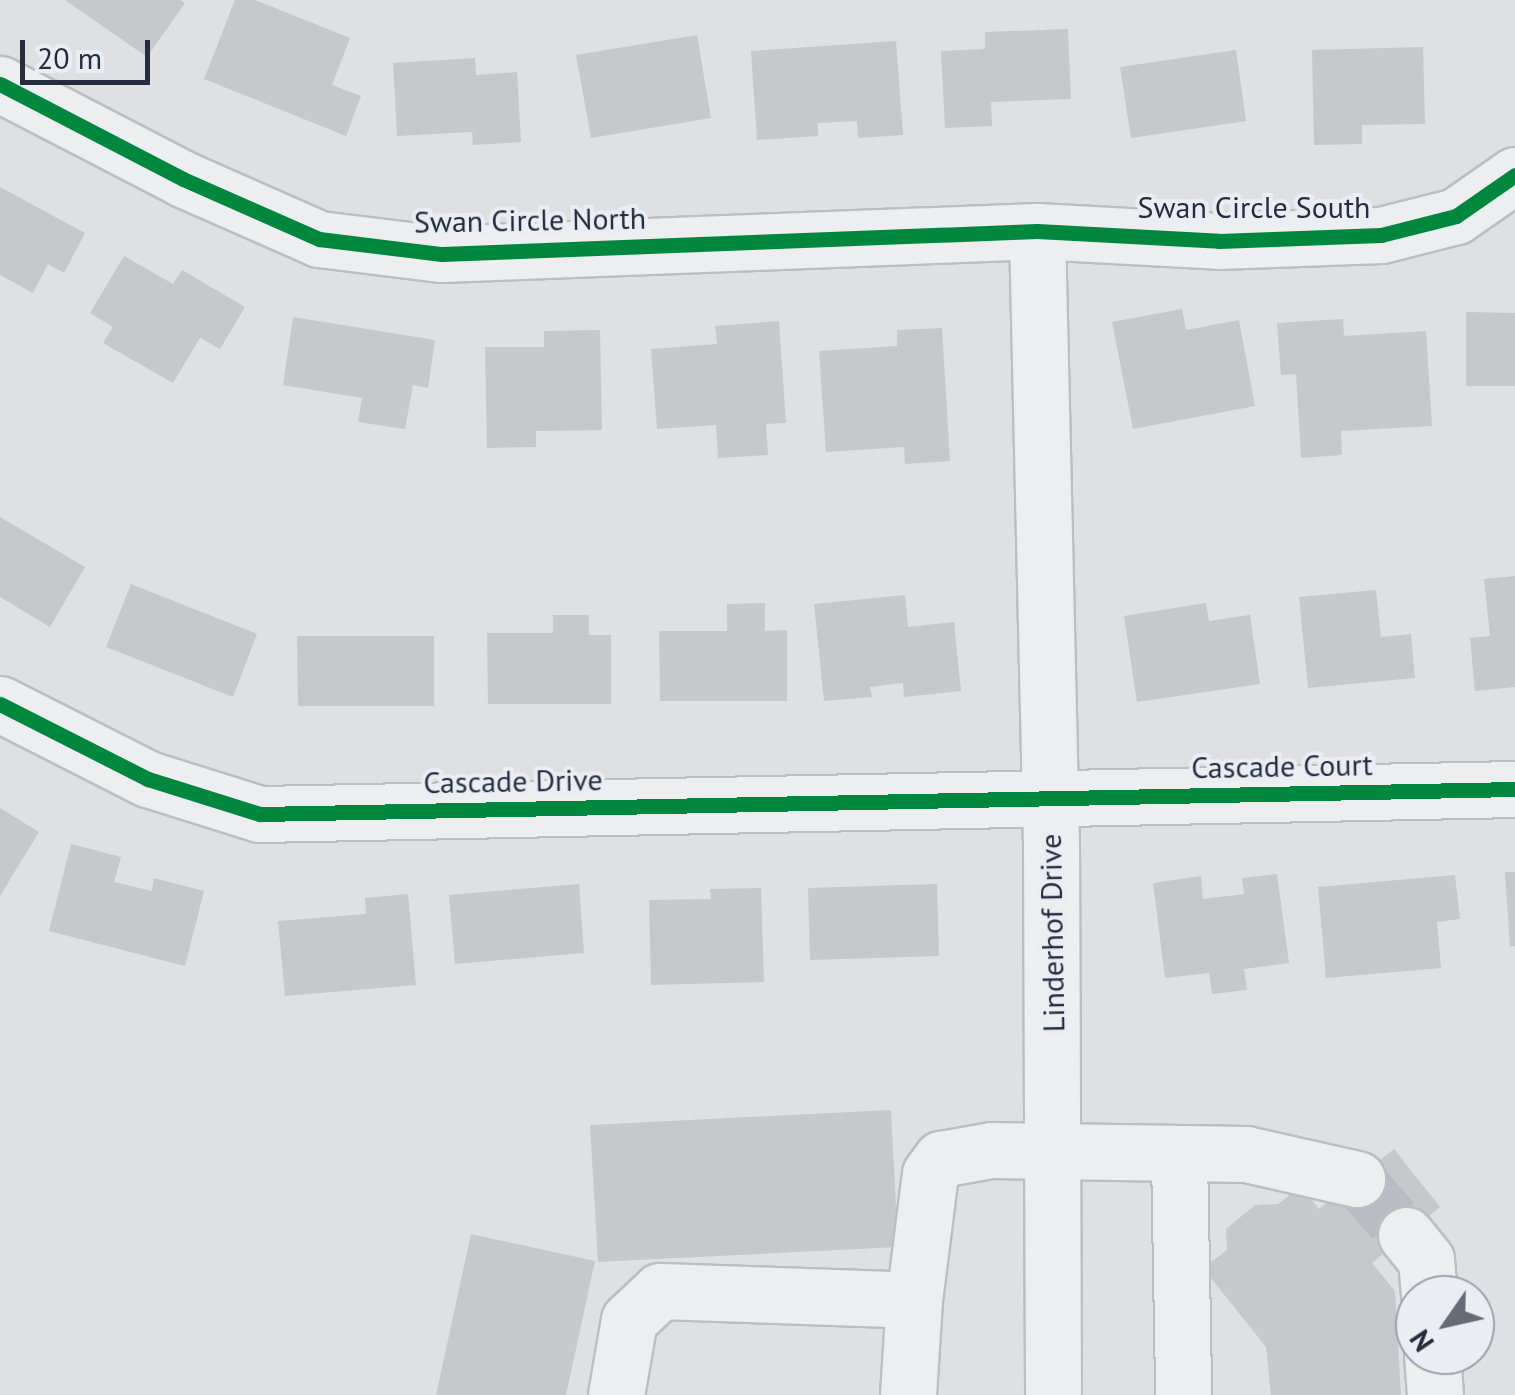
<!DOCTYPE html>
<html>
<head>
<meta charset="utf-8">
<style>
  body { margin:0 }
  #map { position:relative; width:1515px; height:1395px; overflow:hidden; background:#dee0e3; font-family:"PT Sans",sans-serif }
  div>[style] { position:absolute }
  .building>* { inset:0; background:#c6c8cb }
  .minor-tunnel>* { height:55px; margin-top:-27.5px; transform-origin:0; background:repeating-linear-gradient(90deg,#b9bcc2 0 55px,transparent 0 83px) }
  .roads { filter:drop-shadow(2px 0 #bcbec1) drop-shadow(-2px 0 #bcbec1) drop-shadow(0 2px #bcbec1) drop-shadow(0 -2px #bcbec1) }
  .minor>* { height:55px; margin:-27.5px; padding:0 27.5px; transform-origin:27.5px; border-radius:27.5px; background:#eceef0 }
  .cycleway>* { height:15px; margin:-7.5px; padding:0 7.5px; transform-origin:7.5px; border-radius:7.5px; background:#00873e }
  span { translate:-50% -50%; white-space:nowrap; text-align:center; line-height:1.15; -webkit-text-stroke:8px #eaeef4; paint-order:stroke }
  .street-label { font-size:30px; color:#242c3d }
  .north { position:absolute; left:1395px; top:1275px; width:100px; height:100px; box-sizing:border-box; background:#eaeef4; border:2px solid #9ba0ab; border-radius:50%; rotate:236deg; font-size:28px; font-weight:700; line-height:40px; text-align:center; color:#242c3d }
  .north::after { content:''; display:block; margin:auto; width:35px; height:45px; background:#656b77; clip-path:polygon(50% 0,100% 100%,50% 72%,0 100%) }
  .scale { position:absolute; left:20px; top:40px; width:130px; height:45px; box-sizing:border-box; border:5px solid #242c3d; border-top:0; padding-left:12px; font-size:30px; line-height:35px; white-space:nowrap; color:#242c3d; -webkit-text-stroke:8px #eaeef4; paint-order:stroke }
</style>
</head>
<body>
<div id="map">
  <div class="building">
    <i style="clip-path:polygon(65px 0,180px 0,185px 3px,147px 57px)"></i>
    <i style="clip-path:polygon(235px 0,255px 0,350px 38px,332px 85px,361px 96px,346px 136px,204px 79px)"></i>
    <i style="clip-path:polygon(1068px 29px,1071px 99px,991px 102px,992px 126px,945px 128px,941px 51px,985px 49px,985px 32px)"></i>
    <i style="clip-path:polygon(697px 35px,711px 118px,591px 138px,576px 55px)"></i>
    <i style="clip-path:polygon(896px 41px,903px 135px,858px 138px,857px 121px,818px 123px,818px 136px,757px 140px,751px 51px)"></i>
    <i style="clip-path:polygon(1423px 47px,1425px 124px,1362px 125px,1362px 144px,1314px 145px,1312px 50px)"></i>
    <i style="clip-path:polygon(1236px 50px,1246px 121px,1131px 138px,1120px 67px)"></i>
    <i style="clip-path:polygon(475px 58px,476px 75px,517px 72px,521px 142px,473px 145px,472px 132px,397px 136px,393px 63px)"></i>
    <i style="clip-path:polygon(0 187px,85px 233px,64px 273px,48px 264px,33px 293px,0 275px)"></i>
    <i style="clip-path:polygon(124px 256px,173px 284px,182px 270px,245px 307px,220px 349px,200px 338px,173px 383px,103px 343px,113px 327px,90px 313px)"></i>
    <i style="clip-path:polygon(1182px 309px,1186px 330px,1239px 320px,1255px 406px,1133px 429px,1112px 322px)"></i>
    <i style="clip-path:polygon(1466px 312px,1515px 313px,1515px 386px,1466px 386px)"></i>
    <i style="clip-path:polygon(293px 317px,435px 340px,428px 388px,413px 385px,405px 429px,358px 422px,362px 398px,283px 385px)"></i>
    <i style="clip-path:polygon(1343px 319px,1344px 336px,1426px 331px,1432px 426px,1341px 431px,1342px 455px,1301px 458px,1296px 374px,1281px 375px,1277px 323px)"></i>
    <i style="clip-path:polygon(779px 321px,786px 423px,766px 424px,768px 455px,718px 458px,716px 425px,657px 429px,651px 349px,717px 344px,715px 326px)"></i>
    <i style="clip-path:polygon(942px 328px,950px 461px,905px 464px,904px 447px,826px 452px,819px 351px,897px 346px,897px 330px)"></i>
    <i style="clip-path:polygon(600px 330px,602px 430px,536px 431px,536px 447px,487px 448px,485px 347px,544px 347px,544px 331px)"></i>
    <i style="clip-path:polygon(0 517px,85px 567px,50px 627px,0 597px)"></i>
    <i style="clip-path:polygon(1515px 576px,1515px 687px,1475px 691px,1470px 638px,1490px 636px,1484px 579px)"></i>
    <i style="clip-path:polygon(131px 584px,257px 634px,233px 697px,106px 647px)"></i>
    <i style="clip-path:polygon(1376px 590px,1381px 637px,1411px 634px,1415px 678px,1308px 688px,1299px 597px)"></i>
    <i style="clip-path:polygon(905px 595px,908px 627px,954px 622px,961px 691px,904px 697px,903px 683px,870px 687px,872px 697px,824px 701px,814px 604px)"></i>
    <i style="clip-path:polygon(765px 603px,765px 631px,787px 630px,787px 701px,660px 701px,659px 631px,727px 631px,727px 604px)"></i>
    <i style="clip-path:polygon(1206px 603px,1209px 621px,1250px 615px,1260px 684px,1137px 702px,1124px 616px)"></i>
    <i style="clip-path:polygon(553px 615px,589px 615px,589px 635px,611px 635px,611px 704px,488px 704px,487px 633px,553px 633px)"></i>
    <i style="clip-path:polygon(297px 636px,434px 636px,434px 706px,298px 706px)"></i>
    <i style="clip-path:polygon(0 808px,39px 832px,0 896px)"></i>
    <i style="clip-path:polygon(71px 844px,121px 857px,114px 882px,152px 891px,154px 878px,204px 891px,185px 966px,49px 931px)"></i>
    <i style="clip-path:polygon(1505px 872px,1515px 872px,1515px 946px,1510px 947px)"></i>
    <i style="clip-path:polygon(1277px 874px,1289px 963px,1244px 969px,1247px 990px,1212px 994px,1209px 973px,1165px 978px,1153px 883px,1201px 876px,1203px 899px,1244px 894px,1242px 878px)"></i>
    <i style="clip-path:polygon(1455px 875px,1460px 919px,1437px 922px,1441px 968px,1326px 978px,1318px 887px)"></i>
    <i style="clip-path:polygon(579px 884px,584px 953px,455px 964px,449px 895px)"></i>
    <i style="clip-path:polygon(937px 884px,939px 956px,810px 960px,808px 888px)"></i>
    <i style="clip-path:polygon(761px 888px,764px 982px,651px 985px,649px 900px,711px 899px,710px 889px)"></i>
    <i style="clip-path:polygon(408px 894px,416px 985px,285px 996px,278px 921px,366px 914px,365px 898px)"></i>
    <i style="clip-path:polygon(891px 1110px,898px 1247px,598px 1262px,590px 1125px)"></i>
    <i style="clip-path:polygon(1394px 1149px,1440px 1207px,1372px 1263px,1395px 1291px,1401px 1395px,1271px 1395px,1266px 1347px,1203px 1268px,1227px 1250px,1226px 1229px,1255px 1205px,1278px 1204px,1301px 1186px,1319px 1209px)"></i>
    <i style="clip-path:polygon(471px 1234px,595px 1261px,566px 1395px,436px 1395px)"></i>
  </div>
  <div class="minor-tunnel">
    <i style="left:1357px;top:1179px;width:74px;rotate:48.8deg"></i>
  </div>
  <div class="roads">
    <div class="minor">
      <i style="left:0;top:84px;width:206px;rotate:27.4deg"></i>
      <i style="left:183px;top:179px;width:149px;rotate:23.8deg"></i>
      <i style="left:319px;top:239px;width:124px;rotate:7deg"></i>
      <i style="left:442px;top:254px;width:595px;rotate:-2.21deg"></i>
      <i style="left:1037px;top:231px;width:182px;rotate:3.1deg"></i>
      <i style="left:1219px;top:241px;width:162px;rotate:-2.1deg"></i>
      <i style="left:1381px;top:235px;width:77px;rotate:-14.2deg"></i>
      <i style="left:1456px;top:216px;width:72px;rotate:-34.8deg"></i>
      <i style="left:1037px;top:231px;width:610px;rotate:88.69deg"></i>
      <i style="left:1051px;top:841px;width:554px;rotate:89.79deg"></i>
      <i style="left:0;top:704px;width:166px;rotate:26.9deg"></i>
      <i style="left:148px;top:779px;width:117px;rotate:17.4deg"></i>
      <i style="left:260px;top:814px;width:1255px;rotate:-1.14deg"></i>
      <i style="left:1179px;top:1155px;width:240px;rotate:89deg"></i>
      <i style="left:1406px;top:1235px;width:32px;rotate:51deg"></i>
      <i style="left:1426px;top:1260px;width:35px;rotate:85deg"></i>
      <i style="left:1432px;top:1355px;width:40px;rotate:85.7deg"></i>
      <i style="left:616px;top:1395px;width:76px;rotate:-80.2deg"></i>
      <i style="left:629px;top:1320px;width:42px;rotate:-43.1deg"></i>
      <i style="left:660px;top:1291px;width:254px;rotate:2deg"></i>
      <i style="left:914px;top:1300px;width:127px;rotate:-82.8deg"></i>
      <i style="left:930px;top:1174px;width:19px;rotate:-54deg"></i>
      <i style="left:941px;top:1159px;width:51px;rotate:-10.2deg"></i>
      <i style="left:991px;top:1150px;width:255px;rotate:0.9deg"></i>
      <i style="left:1246px;top:1154px;width:114px;rotate:12.7deg"></i>
      <i style="left:908px;top:1395px;width:95px;rotate:-86.4deg"></i>
    </div>
  </div>
  <div class="cycleway">
    <i style="left:0;top:84px;width:206px;rotate:27.4deg"></i>
    <i style="left:183px;top:179px;width:149px;rotate:23.8deg"></i>
    <i style="left:319px;top:239px;width:124px;rotate:7deg"></i>
    <i style="left:442px;top:254px;width:595px;rotate:-2.21deg"></i>
    <i style="left:1037px;top:231px;width:182px;rotate:3.1deg"></i>
    <i style="left:1219px;top:241px;width:162px;rotate:-2.1deg"></i>
    <i style="left:1381px;top:235px;width:77px;rotate:-14.2deg"></i>
    <i style="left:1456px;top:216px;width:72px;rotate:-34.8deg"></i>
    <i style="left:0;top:704px;width:166px;rotate:26.9deg"></i>
    <i style="left:148px;top:779px;width:117px;rotate:17.4deg"></i>
    <i style="left:260px;top:814px;width:1255px;rotate:-1.14deg"></i>
  </div>
  <div class="street-label">
    <span style="left:1254px;top:207px">Swan Circle South</span>
    <span style="left:530px;top:220px;rotate:-1deg">Swan Circle North</span>
    <span style="left:1282px;top:766px;rotate:-1deg">Cascade Court</span>
    <span style="left:513px;top:781px;rotate:-1deg">Cascade Drive</span>
    <span style="left:1052px;top:933px;rotate:-91deg">Linderhof Drive</span>
  </div>
  <div class="north">N</div>
  <div class="scale">20 m</div>
</div>
</body>
</html>
